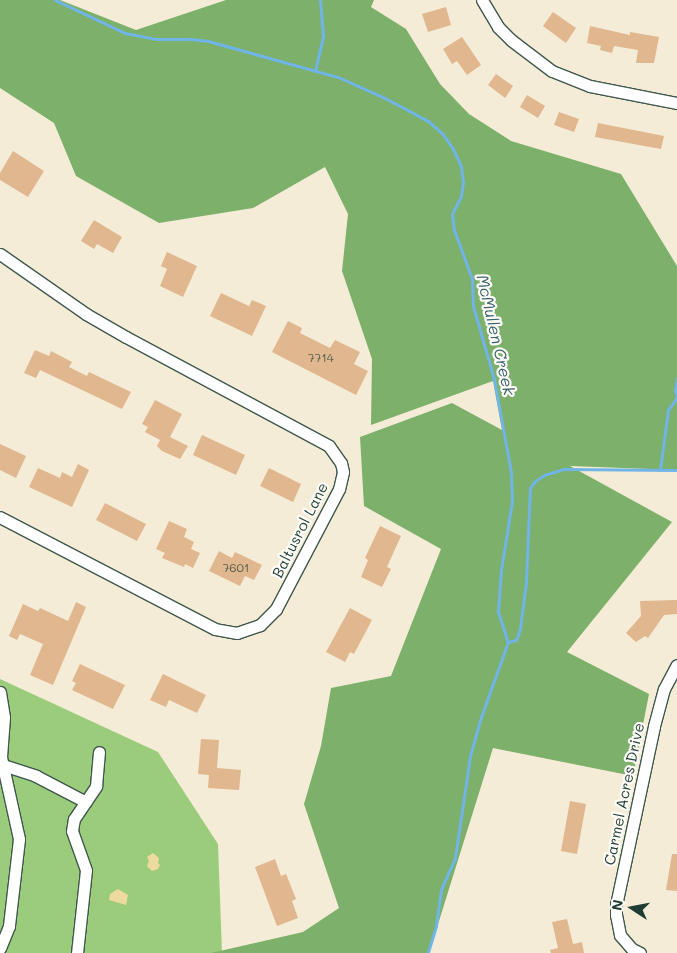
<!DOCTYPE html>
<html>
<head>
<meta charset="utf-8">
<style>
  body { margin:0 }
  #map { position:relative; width:677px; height:953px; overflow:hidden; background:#f4ecd6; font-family:Mali,sans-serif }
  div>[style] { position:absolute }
  .green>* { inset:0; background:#9bcc7b }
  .forest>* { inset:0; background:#7cb06b }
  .sand>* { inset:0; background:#eeda9e }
  .stream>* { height:3px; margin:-1.5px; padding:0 1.5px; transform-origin:1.5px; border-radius:1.5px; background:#71b4e7 }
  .building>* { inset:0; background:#e0b78f }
  .roads { filter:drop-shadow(1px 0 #3f574c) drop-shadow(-1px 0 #3f574c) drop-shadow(0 1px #3f574c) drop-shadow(0 -1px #3f574c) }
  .minor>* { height:11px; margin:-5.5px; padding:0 5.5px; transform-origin:5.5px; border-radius:5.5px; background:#fff }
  span { translate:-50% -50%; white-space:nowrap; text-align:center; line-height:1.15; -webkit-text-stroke:4.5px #fdfcf7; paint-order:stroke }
  .number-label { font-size:12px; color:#4f5c4b }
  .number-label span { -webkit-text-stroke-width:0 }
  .street-label { font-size:15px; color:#1f3d34 }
  .water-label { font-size:16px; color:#38616a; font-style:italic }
  .north { position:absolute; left:607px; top:883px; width:50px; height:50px; -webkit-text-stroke:4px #fdfcf7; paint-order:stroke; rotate:281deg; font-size:14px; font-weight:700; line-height:20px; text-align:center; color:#1f3d34 }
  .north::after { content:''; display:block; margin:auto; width:18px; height:22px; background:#1f3d34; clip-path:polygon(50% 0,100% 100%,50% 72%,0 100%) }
</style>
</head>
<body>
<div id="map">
  <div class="green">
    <i style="clip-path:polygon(0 679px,158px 752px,218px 844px,222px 953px,0 953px)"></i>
  </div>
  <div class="forest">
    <i style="clip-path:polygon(0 0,60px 0,136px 30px,226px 0,374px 0,371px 7px,406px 29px,440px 84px,469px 114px,511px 141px,621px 174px,677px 266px,677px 470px,570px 466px,672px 522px,567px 652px,649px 694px,633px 776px,493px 748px,429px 953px,211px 953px,303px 932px,339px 908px,304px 804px,321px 746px,331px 688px,391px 676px,441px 549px,364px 506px,360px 437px,452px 403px,502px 430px,493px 381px,371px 425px,372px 359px,342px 271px,348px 214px,325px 167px,253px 208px,159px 223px,76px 176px,54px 123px,0 88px)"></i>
  </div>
  <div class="sand">
    <i style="clip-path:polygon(153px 853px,159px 858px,158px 863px,160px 865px,158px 869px,152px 871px,147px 866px,149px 861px,147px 857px)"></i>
    <i style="clip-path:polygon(118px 889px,128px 895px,126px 905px,109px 900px,110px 894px)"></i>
  </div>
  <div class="stream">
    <i style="left:55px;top:0;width:77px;rotate:25.2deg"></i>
    <i style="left:125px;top:33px;width:32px;rotate:11deg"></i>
    <i style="left:156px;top:39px;width:35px"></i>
    <i style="left:191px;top:39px;width:17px;rotate:7deg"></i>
    <i style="left:208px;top:41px;width:135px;rotate:15.5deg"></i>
    <i style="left:338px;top:77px;width:51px;rotate:24.1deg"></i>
    <i style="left:385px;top:98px;width:49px;rotate:28.1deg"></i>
    <i style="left:428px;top:121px;width:18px;rotate:41deg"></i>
    <i style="left:442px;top:133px;width:19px;rotate:55deg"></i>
    <i style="left:453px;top:149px;width:19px;rotate:65deg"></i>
    <i style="left:461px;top:166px;width:16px;rotate:83deg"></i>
    <i style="left:463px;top:182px;width:14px;rotate:98deg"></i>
    <i style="left:461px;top:196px;width:20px;rotate:117deg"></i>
    <i style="left:452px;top:214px;width:16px;rotate:83deg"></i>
    <i style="left:454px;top:230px;width:52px;rotate:69.8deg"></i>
    <i style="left:472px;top:279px;width:27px;rotate:88deg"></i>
    <i style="left:473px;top:306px;width:76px;rotate:74deg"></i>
    <i style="left:494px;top:379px;width:96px;rotate:79.7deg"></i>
    <i style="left:511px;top:473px;width:28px;rotate:88deg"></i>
    <i style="left:512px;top:501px;width:70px;rotate:99.1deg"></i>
    <i style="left:501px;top:570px;width:42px;rotate:94.1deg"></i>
    <i style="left:498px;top:612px;width:32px;rotate:72deg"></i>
    <i style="left:508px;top:642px;width:80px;rotate:109.8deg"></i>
    <i style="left:481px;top:717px;width:41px;rotate:105.8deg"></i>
    <i style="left:470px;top:756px;width:103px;rotate:98.4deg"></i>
    <i style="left:455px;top:858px;width:35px;rotate:114deg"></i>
    <i style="left:441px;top:890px;width:36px;rotate:98deg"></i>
    <i style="left:436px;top:926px;width:28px;rotate:107deg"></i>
    <i style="left:315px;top:71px;width:37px;rotate:-77deg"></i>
    <i style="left:323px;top:35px;width:35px;rotate:-95deg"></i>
    <i style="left:660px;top:470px;width:61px;rotate:-82.4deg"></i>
    <i style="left:668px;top:410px;width:16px;rotate:-55deg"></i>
    <i style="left:677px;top:397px;width:6px;rotate:-108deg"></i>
    <i style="left:675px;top:391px;width:13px;rotate:-81deg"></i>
    <i style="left:508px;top:642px;width:8px;rotate:-14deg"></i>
    <i style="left:516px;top:640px;width:12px;rotate:-70deg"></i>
    <i style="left:520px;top:629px;width:47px;rotate:-82.7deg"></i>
    <i style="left:526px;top:582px;width:94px;rotate:-87.6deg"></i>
    <i style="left:530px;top:488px;width:7px;rotate:-56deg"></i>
    <i style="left:534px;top:482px;width:12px;rotate:-35deg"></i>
    <i style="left:544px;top:475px;width:21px;rotate:-17deg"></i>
    <i style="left:564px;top:469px;width:113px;rotate:0.5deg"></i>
  </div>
  <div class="building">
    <i style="clip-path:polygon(446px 7px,451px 25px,428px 32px,422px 14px)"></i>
    <i style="clip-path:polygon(553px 12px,576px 28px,566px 43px,543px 26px)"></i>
    <i style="clip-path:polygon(590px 26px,630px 35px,630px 32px,659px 37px,654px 63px,636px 63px,638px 50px,614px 46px,612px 53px,600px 50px,601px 46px,587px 43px)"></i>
    <i style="clip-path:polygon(462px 37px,481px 65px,467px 75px,457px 61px,452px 64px,443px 49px)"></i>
    <i style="clip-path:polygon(496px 74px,513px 86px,505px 98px,488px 85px)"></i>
    <i style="clip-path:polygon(527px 95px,545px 106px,538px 118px,520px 107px)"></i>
    <i style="clip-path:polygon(559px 112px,579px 119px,574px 132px,554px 125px)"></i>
    <i style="clip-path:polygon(598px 123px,664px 136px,661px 149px,595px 137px)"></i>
    <i style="clip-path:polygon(13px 151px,44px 171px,28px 197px,0 180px,0 173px)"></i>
    <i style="clip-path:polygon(94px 220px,122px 237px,113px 253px,97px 244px,94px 249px,81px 241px)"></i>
    <i style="clip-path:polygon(167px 252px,197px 266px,183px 297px,160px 286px,167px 269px,161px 266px)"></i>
    <i style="clip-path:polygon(221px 293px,249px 306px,252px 300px,266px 306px,252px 336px,210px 316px)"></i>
    <i style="clip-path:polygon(288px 321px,302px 328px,300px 333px,330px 348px,335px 340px,360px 352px,354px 364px,368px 371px,356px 395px,272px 352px)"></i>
    <i style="clip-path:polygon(35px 350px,49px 356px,51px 351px,72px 362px,69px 367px,87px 376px,89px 372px,131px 392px,122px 409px,40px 370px,36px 378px,24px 373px)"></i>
    <i style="clip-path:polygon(155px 400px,182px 414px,170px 437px,188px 446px,180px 459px,162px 451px,157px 446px,160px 440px,145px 432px,148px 427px,142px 424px)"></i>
    <i style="clip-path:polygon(202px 435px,245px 455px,236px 475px,193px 455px)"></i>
    <i style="clip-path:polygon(0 444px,26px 456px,16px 478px,0 470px)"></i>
    <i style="clip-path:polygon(78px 464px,89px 470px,72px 507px,29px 487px,38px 468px,60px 478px,62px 472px,72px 477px)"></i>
    <i style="clip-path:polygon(269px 468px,301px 484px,293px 502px,260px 486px)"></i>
    <i style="clip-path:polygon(105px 503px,146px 524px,137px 541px,96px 520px)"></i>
    <i style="clip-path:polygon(169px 521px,187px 529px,184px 537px,194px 542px,191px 549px,200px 553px,193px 568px,185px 564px,184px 567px,162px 558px,165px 553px,156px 549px)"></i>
    <i style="clip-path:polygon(380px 526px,401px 536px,387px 567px,391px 569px,382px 587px,361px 577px,368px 560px,365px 558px)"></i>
    <i style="clip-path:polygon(219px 551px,232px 558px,235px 552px,262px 565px,254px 580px,245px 576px,240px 586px,209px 571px)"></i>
    <i style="clip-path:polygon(677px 600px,677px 614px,664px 615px,648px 638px,645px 636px,636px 642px,626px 633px,641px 616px,640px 601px)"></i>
    <i style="clip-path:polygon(76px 602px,86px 607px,53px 685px,30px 675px,43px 644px,20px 634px,17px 640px,9px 636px,23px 604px,38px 611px,40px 608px,68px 621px)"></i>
    <i style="clip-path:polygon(350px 608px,372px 620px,354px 654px,350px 652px,345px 662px,326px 652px)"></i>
    <i style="clip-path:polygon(80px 664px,125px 685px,113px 709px,72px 690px,76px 683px,72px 681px)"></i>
    <i style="clip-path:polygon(163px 674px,206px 695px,197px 713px,169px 700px,166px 707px,150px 700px)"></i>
    <i style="clip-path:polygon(201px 739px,219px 740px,217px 768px,241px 770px,239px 790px,208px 788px,209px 775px,198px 774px)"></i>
    <i style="clip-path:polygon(570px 801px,586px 804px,577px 854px,561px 851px)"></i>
    <i style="clip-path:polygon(672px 854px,677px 854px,677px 891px,666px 890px)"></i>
    <i style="clip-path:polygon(275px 859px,281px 876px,286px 874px,296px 899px,292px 901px,298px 918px,277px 926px,255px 867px)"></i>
    <i style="clip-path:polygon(567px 919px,573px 944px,582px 942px,584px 953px,551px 953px,550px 950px,558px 948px,552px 922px)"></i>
  </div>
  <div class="roads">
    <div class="minor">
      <i style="left:482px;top:0;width:31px;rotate:59deg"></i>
      <i style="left:498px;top:27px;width:18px;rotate:45deg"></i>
      <i style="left:511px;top:40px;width:51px;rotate:37.1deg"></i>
      <i style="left:552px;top:71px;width:41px;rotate:21.5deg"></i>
      <i style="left:590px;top:86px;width:89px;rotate:11.1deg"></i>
      <i style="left:0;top:254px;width:105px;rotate:34.9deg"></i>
      <i style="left:86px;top:314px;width:46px;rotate:29.9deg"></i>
      <i style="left:126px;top:337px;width:230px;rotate:28.2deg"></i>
      <i style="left:329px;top:446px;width:21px;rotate:55deg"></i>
      <i style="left:341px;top:463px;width:9px;rotate:77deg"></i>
      <i style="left:343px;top:472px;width:17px;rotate:103deg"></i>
      <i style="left:339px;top:489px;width:136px;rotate:117.7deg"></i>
      <i style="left:276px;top:609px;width:23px;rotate:135deg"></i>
      <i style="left:260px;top:625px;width:24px;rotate:161deg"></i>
      <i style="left:237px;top:633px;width:22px;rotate:-170deg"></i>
      <i style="left:215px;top:629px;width:242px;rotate:-152.5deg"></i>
      <i style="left:0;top:692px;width:25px;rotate:81deg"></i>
      <i style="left:4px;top:717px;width:40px;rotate:94.3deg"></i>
      <i style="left:1px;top:757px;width:84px;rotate:77.6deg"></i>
      <i style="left:19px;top:839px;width:88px;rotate:96.6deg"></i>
      <i style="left:9px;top:926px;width:24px;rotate:112deg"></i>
      <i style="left:3px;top:765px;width:35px;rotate:18deg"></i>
      <i style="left:36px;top:776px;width:56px;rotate:27.5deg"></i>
      <i style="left:77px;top:953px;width:83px;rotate:-83.8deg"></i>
      <i style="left:86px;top:870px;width:41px;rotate:-109.7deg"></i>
      <i style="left:72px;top:831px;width:12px;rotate:-81deg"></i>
      <i style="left:74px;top:819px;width:40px;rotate:-56deg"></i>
      <i style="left:96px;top:786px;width:34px;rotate:-85deg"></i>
      <i style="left:640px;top:953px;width:9px;rotate:-153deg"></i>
      <i style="left:632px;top:949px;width:18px;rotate:-131deg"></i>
      <i style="left:620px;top:935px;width:20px;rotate:-101deg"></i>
      <i style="left:616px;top:915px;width:10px;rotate:-90deg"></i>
      <i style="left:616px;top:905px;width:183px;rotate:-78deg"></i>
      <i style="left:654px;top:726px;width:38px;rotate:-75deg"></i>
      <i style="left:664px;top:689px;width:27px;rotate:-62deg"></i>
    </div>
  </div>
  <div class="number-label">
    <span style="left:321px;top:358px">7714</span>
    <span style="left:236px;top:568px">7601</span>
  </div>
  <div class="street-label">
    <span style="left:300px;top:530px;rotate:-63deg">Baltusrol Lane</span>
    <span style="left:624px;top:794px;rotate:-78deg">Carmel Acres Drive</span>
  </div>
  <div class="water-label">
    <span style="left:496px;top:335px;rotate:77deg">McMullen Creek</span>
  </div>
  <div class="north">N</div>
</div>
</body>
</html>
